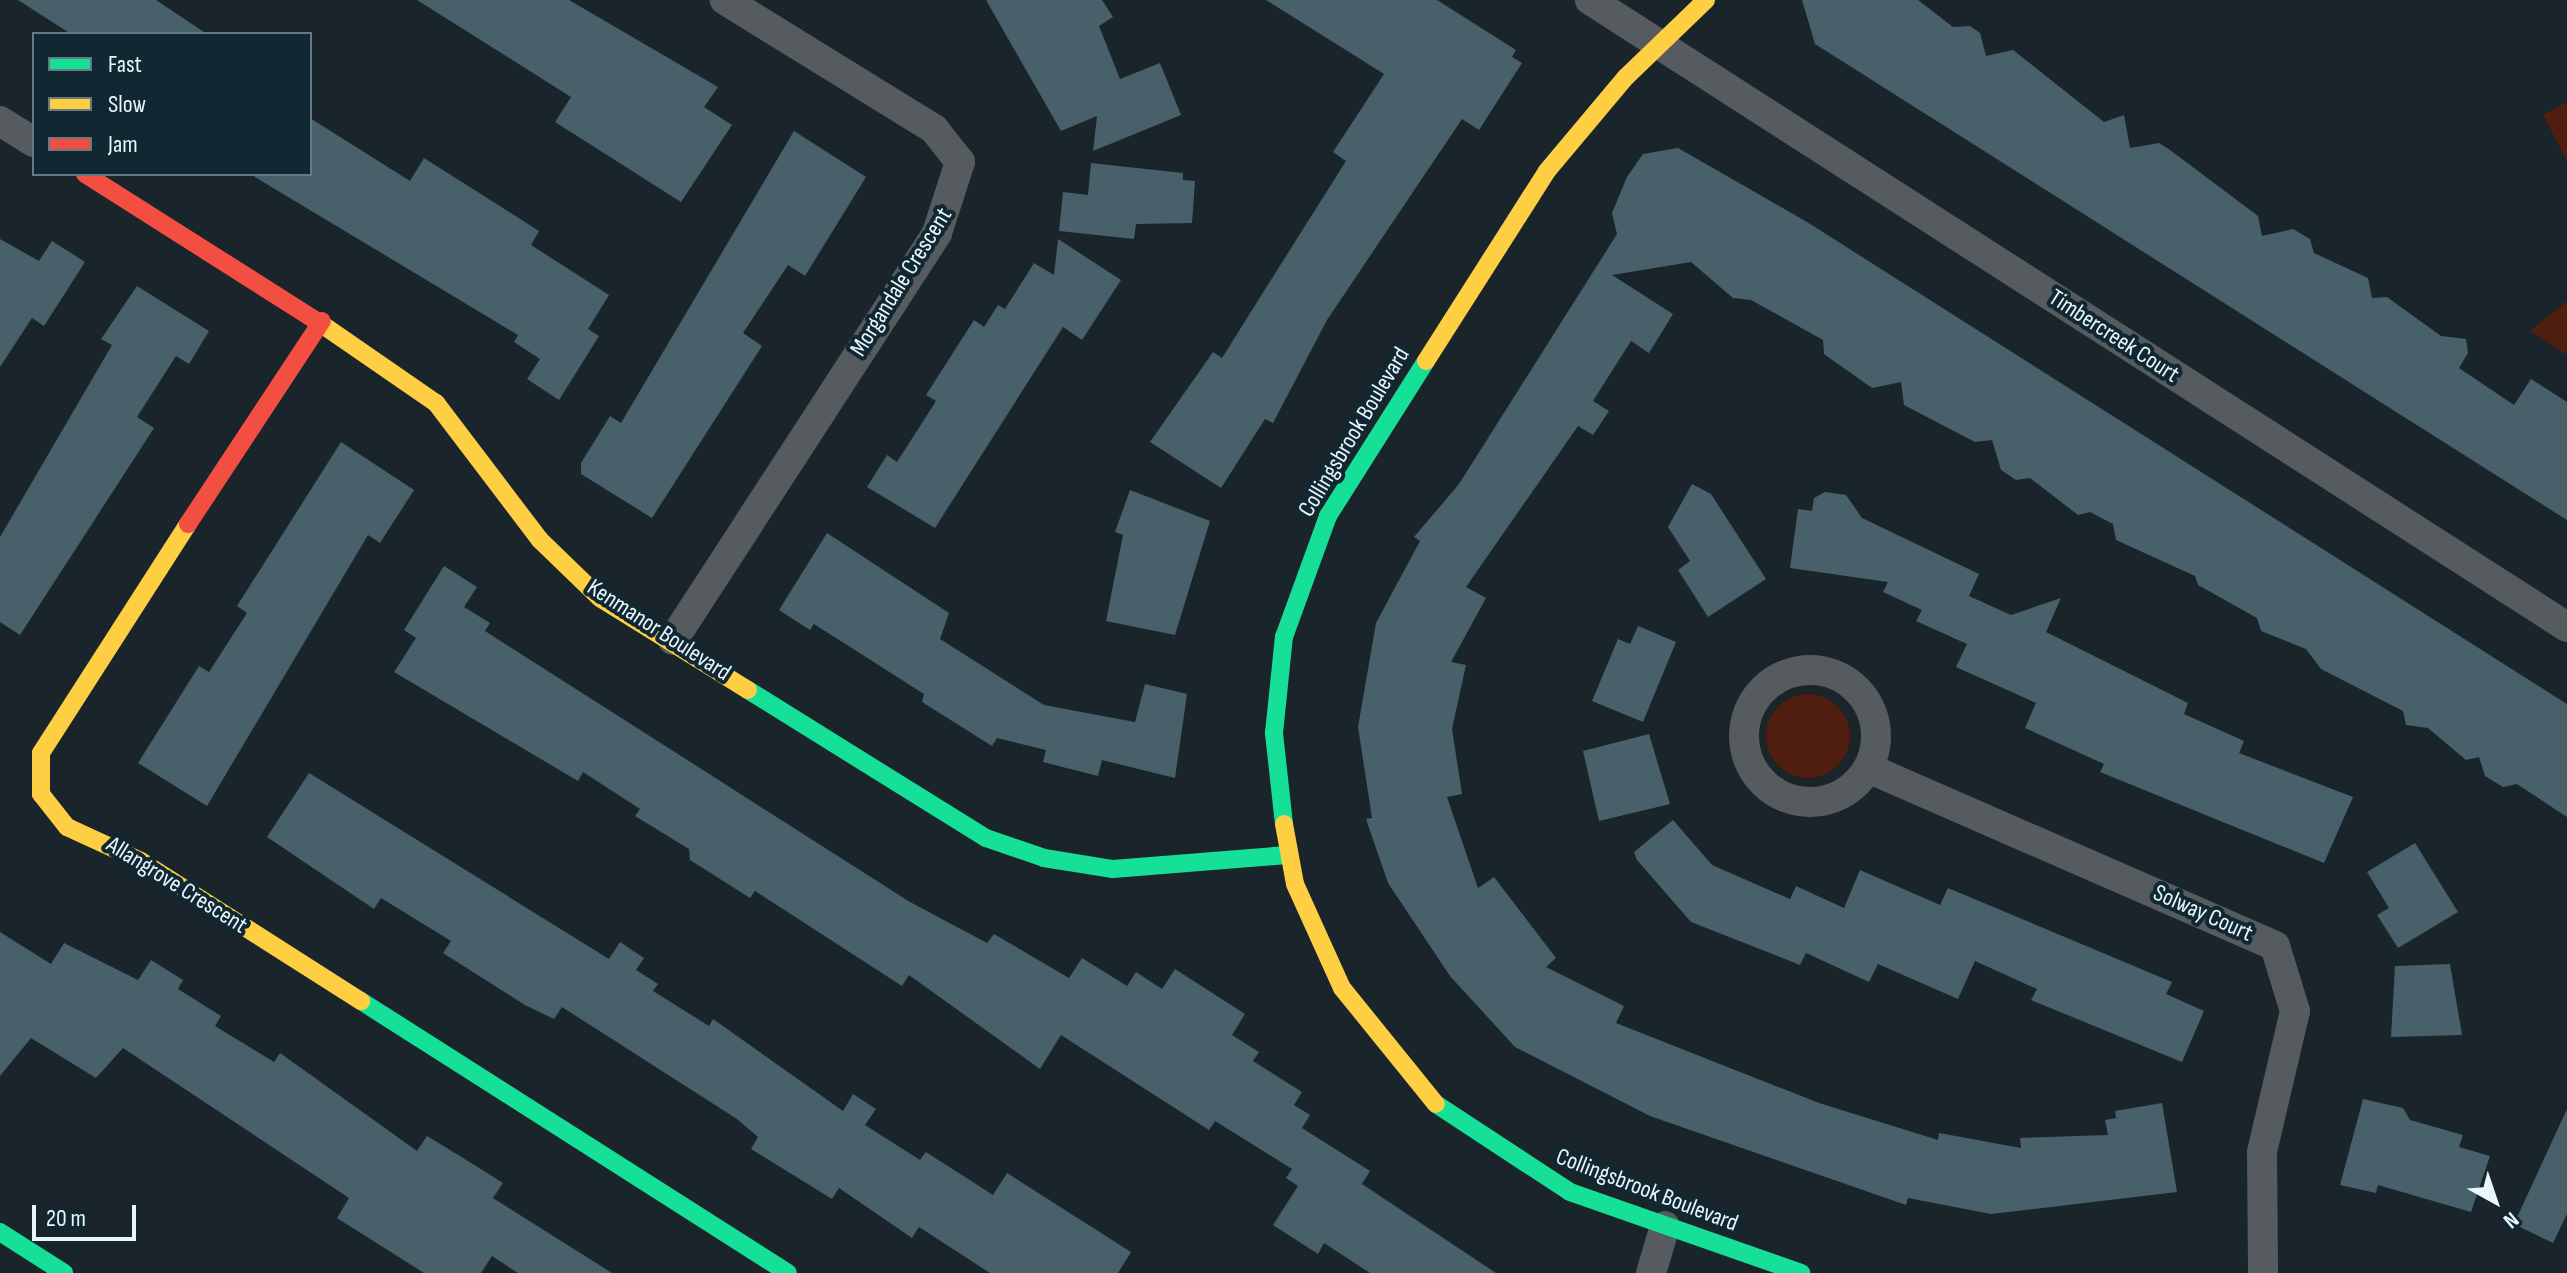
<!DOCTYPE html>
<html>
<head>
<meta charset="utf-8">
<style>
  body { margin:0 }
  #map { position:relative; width:2567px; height:1273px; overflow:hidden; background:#19252a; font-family:"Sofia Sans Condensed",sans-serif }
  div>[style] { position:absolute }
  .green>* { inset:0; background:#501e0f }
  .round { border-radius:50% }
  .building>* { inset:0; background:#486069 }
  .street>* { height:30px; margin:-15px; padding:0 15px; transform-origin:15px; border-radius:15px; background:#555b5e }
  .street>.ring { margin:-15px; padding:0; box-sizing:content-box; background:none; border:30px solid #555b5e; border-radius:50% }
  .fast>* { height:18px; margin:-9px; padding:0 9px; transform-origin:9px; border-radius:9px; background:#16e098 }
  .slow>* { height:18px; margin:-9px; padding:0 9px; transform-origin:9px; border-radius:9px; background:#ffcf43 }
  .jam>* { height:18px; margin:-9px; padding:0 9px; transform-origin:9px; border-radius:9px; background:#f24e42 }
  span { translate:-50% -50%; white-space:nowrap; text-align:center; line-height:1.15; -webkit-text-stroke:8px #112832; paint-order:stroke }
  .street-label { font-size:24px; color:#e8f6fd }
  .legend { position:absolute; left:32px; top:32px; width:280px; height:144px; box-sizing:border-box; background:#112832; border:2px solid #677a83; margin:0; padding:10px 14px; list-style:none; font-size:24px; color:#e8f6fd }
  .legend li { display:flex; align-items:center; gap:16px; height:40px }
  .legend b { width:40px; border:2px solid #677a83 }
  .north { position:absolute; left:2455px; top:1161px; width:80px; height:80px; -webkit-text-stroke:6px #112832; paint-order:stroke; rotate:140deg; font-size:22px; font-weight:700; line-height:32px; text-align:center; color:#e8f6fd }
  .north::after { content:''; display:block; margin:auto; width:28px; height:36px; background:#e8f6fd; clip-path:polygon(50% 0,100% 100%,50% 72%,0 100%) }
  .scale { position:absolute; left:32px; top:1205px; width:104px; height:36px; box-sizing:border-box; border:4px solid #e8f6fd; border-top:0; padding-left:10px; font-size:24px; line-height:28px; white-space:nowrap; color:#e8f6fd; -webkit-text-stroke:6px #112832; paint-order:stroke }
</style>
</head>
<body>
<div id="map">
  <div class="green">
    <i style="clip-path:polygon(2567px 102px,2567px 161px,2543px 115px)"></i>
    <i style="clip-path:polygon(2567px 301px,2567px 355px,2530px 331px)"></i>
    <i class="round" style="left:1766px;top:694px;width:84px;height:84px"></i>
  </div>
  <div class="building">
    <i style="clip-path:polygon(18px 0,156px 0,207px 34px,71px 34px)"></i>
    <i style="clip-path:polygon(417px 0,569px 0,718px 87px,704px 107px,732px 125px,681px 202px,555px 122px,571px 97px)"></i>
    <i style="clip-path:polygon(986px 0,1102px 0,1113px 17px,1099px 26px,1120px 79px,1160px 63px,1181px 115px,1093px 151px,1097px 116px,1061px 131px)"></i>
    <i style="clip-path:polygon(1266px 0,1437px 0,1516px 50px,1512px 57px,1522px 63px,1479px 130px,1462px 119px,1327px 320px,1273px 423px,1265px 419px,1221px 488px,1150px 442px,1213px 352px,1222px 358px,1269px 283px,1346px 161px,1333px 152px,1384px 74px)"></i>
    <i style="clip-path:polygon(1802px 0,1918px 0,1953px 27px,1970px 26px,1980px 33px,1986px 56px,2013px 50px,2104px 122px,2124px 115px,2130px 148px,2159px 143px,2170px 150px,2258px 216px,2262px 236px,2293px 229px,2310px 239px,2314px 253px,2368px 278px,2372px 298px,2387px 297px,2441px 336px,2466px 339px,2468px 353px,2459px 368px,2514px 405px,2531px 379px,2567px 402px,2567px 520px,1815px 44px)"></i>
    <i style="clip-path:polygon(310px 118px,410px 181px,424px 158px,539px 231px,531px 245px,609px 295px,588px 329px,599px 336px,559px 400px,527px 379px,540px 359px,514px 342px,518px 335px,250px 174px,310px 174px)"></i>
    <i style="clip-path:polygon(794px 131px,866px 177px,805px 276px,788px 265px,743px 333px,762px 346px,652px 518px,581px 474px,581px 463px,610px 416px,621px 423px)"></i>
    <i style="clip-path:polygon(1678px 148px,1807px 222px,2567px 704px,2567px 817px,2517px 784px,2503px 787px,2485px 776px,2479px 757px,2466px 760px,2428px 728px,2406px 725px,2403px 711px,2321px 669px,2306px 649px,2261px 631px,2257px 618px,2198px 585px,2195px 576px,2116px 540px,2113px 524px,2090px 512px,2078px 515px,2030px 478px,2016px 480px,2001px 470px,1992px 440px,1975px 442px,1904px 405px,1901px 382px,1872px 388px,1824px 354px,1823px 340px,1751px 300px,1733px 298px,1691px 262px,1612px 275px,1673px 314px,1649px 353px,1631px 341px,1593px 401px,1609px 411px,1593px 435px,1578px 426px,1466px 587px,1486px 598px,1451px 662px,1466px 665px,1452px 729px,1462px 794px,1447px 797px,1478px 888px,1494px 877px,1556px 958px,1546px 967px,1624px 1006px,1616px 1023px,1819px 1103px,1938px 1140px,1939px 1133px,2021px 1148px,2020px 1138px,2108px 1135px,2105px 1120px,2116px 1118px,2115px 1111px,2162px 1103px,2177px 1192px,1991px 1214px,1908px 1198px,1906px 1205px,1650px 1116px,1515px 1047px,1450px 976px,1388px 883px,1366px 819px,1372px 818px,1358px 727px,1376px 623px,1420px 541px,1414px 537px,1459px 484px,1617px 234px,1612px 213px,1627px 177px,1643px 154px)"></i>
    <i style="clip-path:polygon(1091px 163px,1183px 173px,1183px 180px,1195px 181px,1192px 223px,1136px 224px,1134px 239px,1059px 231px,1063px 192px,1088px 195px)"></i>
    <i style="clip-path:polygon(0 239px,39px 261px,52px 241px,85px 262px,44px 326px,32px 318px,0 367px)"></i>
    <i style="clip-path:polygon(1058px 239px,1121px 280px,1082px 340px,1063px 327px,935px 528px,867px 487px,887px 455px,897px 462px,936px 401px,926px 395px,974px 320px,984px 327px,998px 305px,1005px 309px,1034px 263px,1054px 275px)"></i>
    <i style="clip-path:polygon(137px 286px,209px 331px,189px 364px,176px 356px,137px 417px,154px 428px,20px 635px,0 622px,0 537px,112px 345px,101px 339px)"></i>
    <i style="clip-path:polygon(341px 442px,414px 490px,380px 543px,368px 535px,207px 806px,138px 763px,199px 666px,209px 672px,247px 613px,237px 606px)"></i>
    <i style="clip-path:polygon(1692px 484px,1711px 494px,1766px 579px,1708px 617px,1678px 570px,1690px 561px,1668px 527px)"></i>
    <i style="clip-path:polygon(1130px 490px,1210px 521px,1175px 635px,1106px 621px,1123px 535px,1115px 532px)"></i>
    <i style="clip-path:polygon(1825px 492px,1846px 495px,1862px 518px,1979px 574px,1969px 596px,2011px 615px,2061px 598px,2046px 632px,2188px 703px,2184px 714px,2244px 741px,2239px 753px,2353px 797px,2324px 863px,2100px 772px,2104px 764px,2025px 728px,2036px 703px,1956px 667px,1967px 644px,1916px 621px,1922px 610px,1883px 592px,1888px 582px,1790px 568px,1798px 509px,1812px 511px,1814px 498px)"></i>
    <i style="clip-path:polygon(827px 533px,949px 613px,940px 639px,1044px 705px,1135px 722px,1145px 684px,1187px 694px,1175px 778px,1102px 760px,1098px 776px,1043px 762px,1046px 750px,997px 738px,992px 746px,922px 702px,924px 694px,814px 624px,810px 630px,779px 610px)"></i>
    <i style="clip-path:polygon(444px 566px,477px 587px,464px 607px,490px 623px,485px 631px,910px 902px,987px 943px,994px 934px,1069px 978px,1082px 958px,1127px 986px,1136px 972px,1162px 989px,1175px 969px,1245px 1014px,1232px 1035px,1259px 1052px,1253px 1061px,1302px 1092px,1294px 1105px,1310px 1115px,1302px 1128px,1370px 1171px,1362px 1184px,1496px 1273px,1370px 1273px,1324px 1243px,1318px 1254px,1273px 1225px,1298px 1186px,1286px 1178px,1292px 1169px,1215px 1121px,1209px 1130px,1061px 1035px,1040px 1069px,909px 975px,902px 986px,755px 891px,750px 898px,690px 860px,689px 849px,635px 816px,640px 809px,583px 772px,578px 781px,394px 672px,416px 638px,404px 630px)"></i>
    <i style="clip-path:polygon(1638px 626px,1676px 642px,1643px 722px,1592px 701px,1618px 639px,1630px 644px)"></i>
    <i style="clip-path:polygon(1649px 734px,1670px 804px,1599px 821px,1583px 751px)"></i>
    <i style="clip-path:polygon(309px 773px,609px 959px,620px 942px,644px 958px,636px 970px,658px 984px,653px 991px,709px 1026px,713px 1019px,843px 1111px,853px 1094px,876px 1109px,865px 1125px,920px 1160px,926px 1152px,993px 1195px,1007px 1173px,1131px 1252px,1118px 1273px,990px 1273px,919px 1227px,912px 1238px,839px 1188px,832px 1199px,751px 1149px,758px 1137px,737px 1119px,562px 1007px,554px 1019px,525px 1005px,443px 953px,451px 941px,381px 898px,374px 909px,267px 837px)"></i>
    <i style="clip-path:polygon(1673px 820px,1712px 865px,1790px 899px,1796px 886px,1844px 908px,1860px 870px,1940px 905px,1948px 888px,2172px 982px,2166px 994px,2204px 1011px,2182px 1062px,2031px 1000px,2037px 989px,1975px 961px,1958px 999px,1878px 964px,1869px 982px,1806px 953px,1800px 965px,1691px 922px,1637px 860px,1634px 852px)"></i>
    <i style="clip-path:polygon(2415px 843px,2458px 912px,2398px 948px,2377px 915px,2389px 908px,2367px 872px)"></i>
    <i style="clip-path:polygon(0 932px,51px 964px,64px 943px,138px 980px,151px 960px,183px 980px,178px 989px,221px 1016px,215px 1026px,274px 1062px,280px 1053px,417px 1151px,427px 1136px,468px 1161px,503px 1183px,493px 1198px,612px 1273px,518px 1273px,492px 1256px,481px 1273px,424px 1273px,337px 1218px,349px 1198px,123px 1048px,96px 1078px,31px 1038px,0 1076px)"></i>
    <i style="clip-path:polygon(2450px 964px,2462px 1035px,2391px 1037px,2395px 966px)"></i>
    <i style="clip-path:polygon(2363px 1099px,2403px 1108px,2410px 1120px,2463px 1135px,2459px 1147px,2490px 1156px,2471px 1212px,2378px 1185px,2376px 1193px,2340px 1185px)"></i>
    <i style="clip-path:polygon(2567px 1109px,2567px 1214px,2553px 1243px,2514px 1224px)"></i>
  </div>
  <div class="street">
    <i style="left:1590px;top:0;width:1161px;rotate:32.69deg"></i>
    <i style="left:0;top:121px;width:40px;rotate:32deg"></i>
    <i style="left:673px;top:640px;width:485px;rotate:-57deg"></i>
    <i style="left:937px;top:233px;width:75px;rotate:-72.1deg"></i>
    <i style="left:960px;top:162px;width:42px;rotate:-128.2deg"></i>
    <i style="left:934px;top:129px;width:246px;rotate:-148.3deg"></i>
    <i class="ring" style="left:1744px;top:670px;width:102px;height:102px"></i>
    <i style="left:1868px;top:768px;width:444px;rotate:23.6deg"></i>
    <i style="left:2275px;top:946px;width:68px;rotate:72.9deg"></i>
    <i style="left:2295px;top:1011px;width:145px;rotate:103.2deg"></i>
    <i style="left:2262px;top:1152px;width:121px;rotate:89.5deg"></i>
    <i style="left:1651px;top:1273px;width:49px;rotate:-73.4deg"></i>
  </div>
  <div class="fast">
    <i style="left:748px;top:690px;width:280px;rotate:31.9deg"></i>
    <i style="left:986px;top:838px;width:61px;rotate:19deg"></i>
    <i style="left:1044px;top:858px;width:70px;rotate:9.1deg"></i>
    <i style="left:1113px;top:869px;width:174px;rotate:-4.6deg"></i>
    <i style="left:1284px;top:824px;width:92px;rotate:-96.3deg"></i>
    <i style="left:1274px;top:733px;width:97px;rotate:-84.1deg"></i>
    <i style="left:1284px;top:637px;width:129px;rotate:-70deg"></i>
    <i style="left:1328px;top:516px;width:183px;rotate:-57.7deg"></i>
    <i style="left:361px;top:1001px;width:506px;rotate:32.5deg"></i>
    <i style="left:1436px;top:1104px;width:160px;rotate:33.3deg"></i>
    <i style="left:1570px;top:1192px;width:245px;rotate:19.3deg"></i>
    <i style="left:0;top:1232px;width:76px;rotate:32.6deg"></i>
  </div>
  <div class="slow">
    <i style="left:317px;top:321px;width:145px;rotate:34.6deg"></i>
    <i style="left:436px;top:403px;width:172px;rotate:52.8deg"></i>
    <i style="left:540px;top:540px;width:83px;rotate:44deg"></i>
    <i style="left:600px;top:598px;width:174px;rotate:31.9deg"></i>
    <i style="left:1426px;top:361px;width:225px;rotate:-57.5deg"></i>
    <i style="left:1547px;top:171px;width:123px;rotate:-50deg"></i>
    <i style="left:1626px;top:77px;width:111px;rotate:-43.9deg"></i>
    <i style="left:188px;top:524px;width:272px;rotate:122.7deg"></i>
    <i style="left:41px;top:753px;width:41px;rotate:90deg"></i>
    <i style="left:41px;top:794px;width:42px;rotate:51.8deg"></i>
    <i style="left:67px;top:827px;width:81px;rotate:24.7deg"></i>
    <i style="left:141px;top:861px;width:261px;rotate:32.5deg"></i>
    <i style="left:1284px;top:824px;width:61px;rotate:79.6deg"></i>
    <i style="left:1295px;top:884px;width:114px;rotate:65.7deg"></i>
    <i style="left:1342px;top:988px;width:149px;rotate:51deg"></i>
  </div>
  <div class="jam">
    <i style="left:85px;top:174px;width:275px;rotate:32.4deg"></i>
    <i style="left:188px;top:524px;width:243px;rotate:-56.6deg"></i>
  </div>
  <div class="street-label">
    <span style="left:901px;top:282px;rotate:-58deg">Morgandale Crescent</span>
    <span style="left:2114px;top:336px;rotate:33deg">Timbercreek Court</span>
    <span style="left:1354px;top:432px;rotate:-59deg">Collingsbrook Boulevard</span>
    <span style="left:659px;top:630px;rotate:33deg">Kenmanor Boulevard</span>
    <span style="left:177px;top:885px;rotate:32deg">Allangrove Crescent</span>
    <span style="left:2203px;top:913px;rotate:24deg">Solway Court</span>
    <span style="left:1647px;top:1190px;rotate:21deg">Collingsbrook Boulevard</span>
  </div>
  <ul class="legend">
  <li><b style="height:10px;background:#16e098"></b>Fast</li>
  <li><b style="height:10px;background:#ffcf43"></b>Slow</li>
  <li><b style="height:10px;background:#f24e42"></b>Jam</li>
  </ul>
  <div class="north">N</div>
  <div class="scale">20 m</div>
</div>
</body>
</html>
